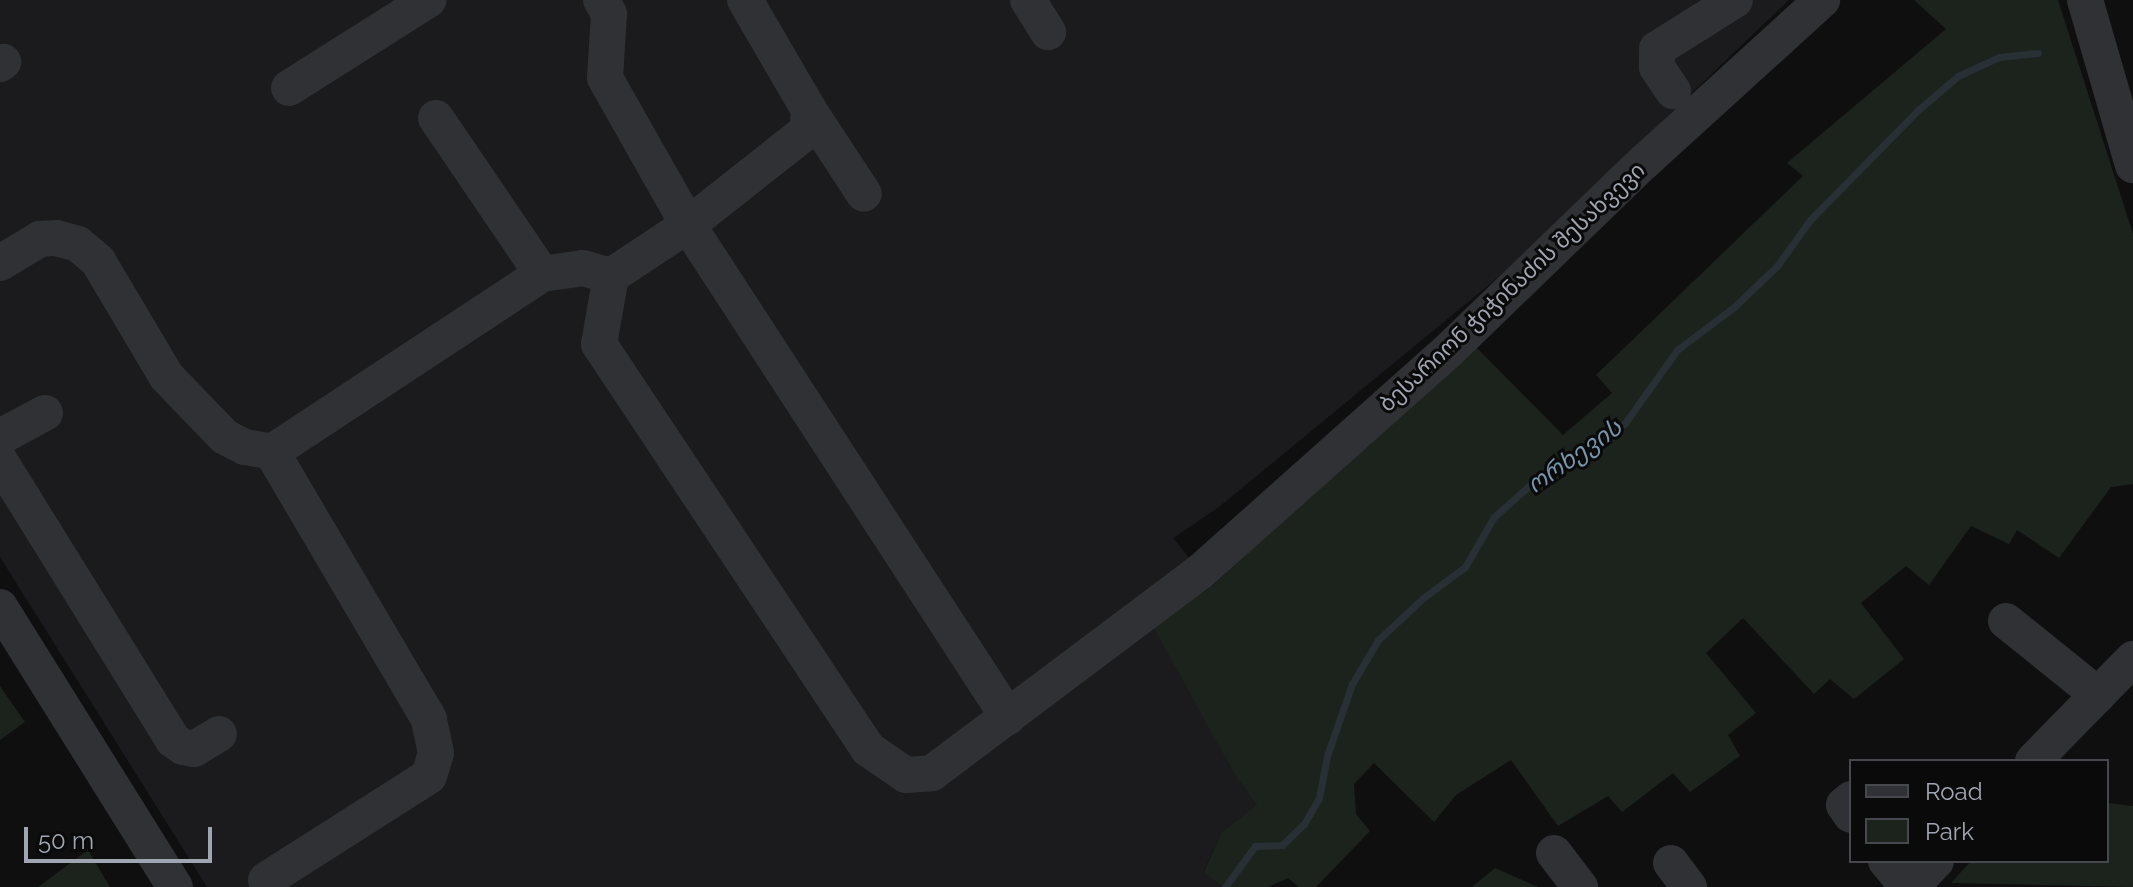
<!DOCTYPE html>
<html>
<head>
<meta charset="utf-8">
<style>
  body { margin:0 }
  #map { position:relative; width:2133px; height:887px; overflow:hidden; background:#0f0f10; font-family:Raleway,"Noto Sans Georgian",sans-serif }
  div>[style] { position:absolute }
  .built>* { inset:0; background:#1b1b1d }
  .green>* { inset:0; background:#1c231c }
  .stream>* { height:7px; margin:-3.5px; padding:0 3.5px; transform-origin:3.5px; border-radius:3.5px; background:#283036 }
  .minor>* { height:36px; margin:-18px; padding:0 18px; transform-origin:18px; border-radius:18px; background:#303135 }
  span { translate:-50% -50%; white-space:nowrap; text-align:center; line-height:1.15; -webkit-text-stroke:6px #0a0a0b; paint-order:stroke }
  .street-label { font-size:22px; color:#a0a6b1 }
  .water-label { font-size:24px; color:#7796ad; font-style:italic }
  .legend { position:absolute; left:1849px; top:759px; width:260px; height:104px; box-sizing:border-box; background:#0a0a0b; border:2px solid #46484d; margin:0; padding:10px 14px; list-style:none; font-size:24px; color:#a0a6b1 }
  .legend li { display:flex; align-items:center; gap:16px; height:40px }
  .legend b { width:40px; border:2px solid #46484d }
  .scale { position:absolute; left:24px; top:827px; width:188px; height:36px; box-sizing:border-box; border:4px solid #a0a6b1; border-top:0; padding-left:10px; font-size:24px; line-height:28px; white-space:nowrap; color:#a0a6b1; -webkit-text-stroke:6px #0a0a0b; paint-order:stroke }
</style>
</head>
<body>
<div id="map">
  <div class="built">
    <i style="clip-path:polygon(0 0,1789px 0,1508px 269px,1219px 507px,1173px 538px,1212px 586px,1154px 626px,1258px 805px,1221px 833px,1204px 871px,1222px 887px,207px 887px,0 557px)"></i>
  </div>
  <div class="green">
    <i style="clip-path:polygon(1914px 0,2058px 0,2133px 234px,2133px 484px,2111px 487px,2059px 558px,2017px 530px,2009px 544px,1971px 526px,1929px 585px,1906px 566px,1861px 603px,1904px 659px,1854px 699px,1830px 679px,1814px 694px,1743px 618px,1706px 653px,1756px 713px,1728px 735px,1740px 756px,1690px 792px,1673px 773px,1622px 812px,1608px 796px,1558px 826px,1511px 760px,1456px 795px,1434px 822px,1374px 763px,1354px 784px,1356px 814px,1370px 831px,1316px 887px,1299px 887px,1288px 878px,1268px 887px,1222px 887px,1204px 872px,1221px 833px,1257px 805px,1234px 773px,1153px 626px,1212px 586px,1475px 346px,1563px 435px,1612px 393px,1596px 375px,1803px 176px,1787px 163px,1946px 29px)"></i>
    <i style="clip-path:polygon(0 686px,25px 722px,0 740px)"></i>
    <i style="clip-path:polygon(2107px 803px,2133px 806px,2133px 887px,1951px 883px,1971px 861px,2107px 861px)"></i>
    <i style="clip-path:polygon(88px 850px,110px 887px,38px 887px)"></i>
    <i style="clip-path:polygon(1495px 868px,1538px 887px,1472px 887px)"></i>
  </div>
  <div class="stream">
    <i style="left:1225px;top:887px;width:51px;rotate:-53.8deg"></i>
    <i style="left:1255px;top:846px;width:27px;rotate:-2deg"></i>
    <i style="left:1282px;top:845px;width:30px;rotate:-44deg"></i>
    <i style="left:1304px;top:824px;width:30px;rotate:-60deg"></i>
    <i style="left:1319px;top:798px;width:43px;rotate:-79.2deg"></i>
    <i style="left:1327px;top:756px;width:76px;rotate:-70.9deg"></i>
    <i style="left:1352px;top:684px;width:51px;rotate:-59.4deg"></i>
    <i style="left:1378px;top:640px;width:62px;rotate:-43deg"></i>
    <i style="left:1423px;top:598px;width:52px;rotate:-36.4deg"></i>
    <i style="left:1465px;top:567px;width:58px;rotate:-59.9deg"></i>
    <i style="left:1494px;top:517px;width:62px;rotate:-41.7deg"></i>
    <i style="left:1540px;top:476px;width:100px;rotate:-31.9deg"></i>
    <i style="left:1625px;top:423px;width:90px;rotate:-54.5deg"></i>
    <i style="left:1677px;top:350px;width:71px;rotate:-37deg"></i>
    <i style="left:1734px;top:307px;width:59px;rotate:-43.6deg"></i>
    <i style="left:1777px;top:266px;width:57px;rotate:-54.3deg"></i>
    <i style="left:1810px;top:220px;width:154px;rotate:-45.5deg"></i>
    <i style="left:1918px;top:110px;width:52px;rotate:-40.4deg"></i>
    <i style="left:1958px;top:76px;width:45px;rotate:-24.9deg"></i>
    <i style="left:1999px;top:57px;width:39px;rotate:-6deg"></i>
  </div>
  <div class="minor">
    <i style="left:601px;top:0;width:16px;rotate:60deg"></i>
    <i style="left:609px;top:14px;width:64px;rotate:93.6deg"></i>
    <i style="left:605px;top:78px;width:169px;rotate:60.5deg"></i>
    <i style="left:688px;top:225px;width:587px;rotate:56.96deg"></i>
    <i style="left:745px;top:0;width:127px;rotate:59.8deg"></i>
    <i style="left:809px;top:110px;width:21px;rotate:95deg"></i>
    <i style="left:807px;top:131px;width:152px;rotate:141.7deg"></i>
    <i style="left:688px;top:225px;width:92px;rotate:146.5deg"></i>
    <i style="left:611px;top:276px;width:69px;rotate:100deg"></i>
    <i style="left:599px;top:344px;width:486px;rotate:56.4deg"></i>
    <i style="left:868px;top:749px;width:46px;rotate:34.4deg"></i>
    <i style="left:906px;top:775px;width:26px;rotate:-4deg"></i>
    <i style="left:932px;top:773px;width:335px;rotate:-36.9deg"></i>
    <i style="left:1200px;top:572px;width:331px;rotate:-41.7deg"></i>
    <i style="left:1447px;top:352px;width:274px;rotate:-44deg"></i>
    <i style="left:1644px;top:162px;width:241px;rotate:-42.3deg"></i>
    <i style="left:1028px;top:0;width:38px;rotate:58deg"></i>
    <i style="left:2085px;top:0;width:172px;rotate:73.8deg"></i>
    <i style="left:0;top:64px;width:4px;rotate:-34deg"></i>
    <i style="left:289px;top:88px;width:165px;rotate:-32.3deg"></i>
    <i style="left:1673px;top:91px;width:29px;rotate:-124deg"></i>
    <i style="left:1657px;top:67px;width:18px;rotate:-90deg"></i>
    <i style="left:1657px;top:49px;width:92px;rotate:-32.1deg"></i>
    <i style="left:809px;top:110px;width:100px;rotate:56.8deg"></i>
    <i style="left:436px;top:118px;width:189px;rotate:55.8deg"></i>
    <i style="left:0;top:263px;width:47px;rotate:-31deg"></i>
    <i style="left:40px;top:239px;width:16px;rotate:-4deg"></i>
    <i style="left:56px;top:238px;width:23px;rotate:15deg"></i>
    <i style="left:78px;top:244px;width:26px;rotate:40deg"></i>
    <i style="left:98px;top:261px;width:135px;rotate:59.3deg"></i>
    <i style="left:167px;top:377px;width:83px;rotate:46deg"></i>
    <i style="left:225px;top:437px;width:22px;rotate:27deg"></i>
    <i style="left:245px;top:447px;width:27px;rotate:10deg"></i>
    <i style="left:0;top:437px;width:51px;rotate:-28.1deg"></i>
    <i style="left:0;top:461px;width:328px;rotate:58.2deg"></i>
    <i style="left:173px;top:740px;width:12px;rotate:35deg"></i>
    <i style="left:183px;top:747px;width:11px;rotate:10deg"></i>
    <i style="left:194px;top:749px;width:29px;rotate:-31deg"></i>
    <i style="left:0;top:607px;width:330px;rotate:58deg"></i>
    <i style="left:2006px;top:621px;width:118px;rotate:38.8deg"></i>
    <i style="left:2033px;top:761px;width:143px;rotate:-45.6deg"></i>
    <i style="left:1851px;top:799px;width:9px;rotate:139deg"></i>
    <i style="left:1844px;top:805px;width:12px;rotate:55deg"></i>
    <i style="left:1554px;top:853px;width:43px;rotate:52.6deg"></i>
    <i style="left:1886px;top:861px;width:34px;rotate:50deg"></i>
    <i style="left:1671px;top:863px;width:30px;rotate:53deg"></i>
    <i style="left:266px;top:880px;width:193px;rotate:-32.5deg"></i>
    <i style="left:429px;top:776px;width:24px;rotate:-73deg"></i>
    <i style="left:436px;top:753px;width:35px;rotate:-102deg"></i>
    <i style="left:429px;top:719px;width:310px;rotate:-120.5deg"></i>
    <i style="left:272px;top:452px;width:323px;rotate:-33.4deg"></i>
    <i style="left:542px;top:274px;width:41px;rotate:-8.3deg"></i>
    <i style="left:583px;top:268px;width:29px;rotate:16deg"></i>
    <i style="left:1911px;top:887px;width:36px;rotate:-46deg"></i>
  </div>
  <div class="street-label">
    <span style="left:1512px;top:287px;rotate:-43deg">ბესარიონ ჭიჭინაძის შესახვევი</span>
  </div>
  <div class="water-label">
    <span style="left:1574px;top:456px;rotate:-35deg">ორხევის</span>
  </div>
  <ul class="legend">
  <li><b style="height:10px;background:#303135"></b>Road</li>
  <li><b style="height:22px;background:#1c231c"></b>Park</li>
  </ul>
  <div class="scale">50 m</div>
</div>
</body>
</html>
